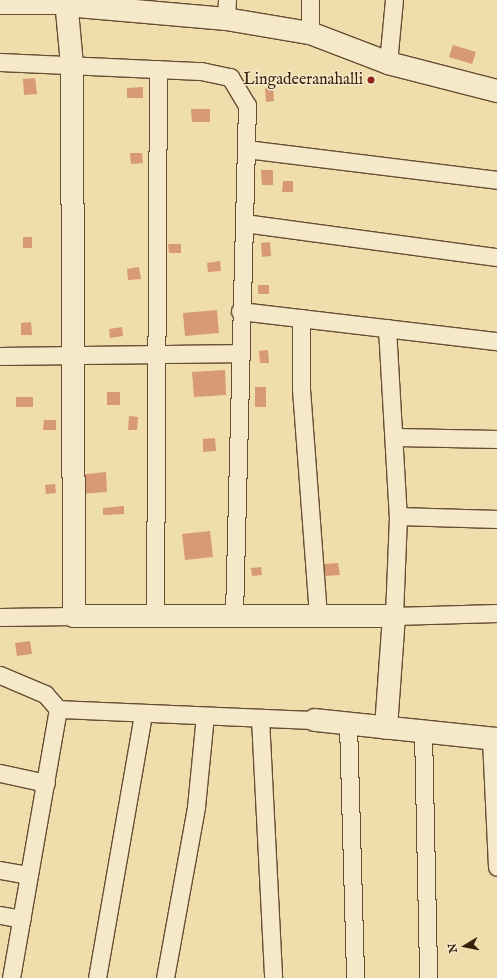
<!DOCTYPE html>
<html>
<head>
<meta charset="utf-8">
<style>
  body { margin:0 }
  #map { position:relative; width:497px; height:978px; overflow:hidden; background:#f0ddac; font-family:"IM FELL English",serif }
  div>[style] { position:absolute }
  .building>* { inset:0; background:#d89975 }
  .roads { filter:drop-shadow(1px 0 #674e33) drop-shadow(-1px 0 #674e33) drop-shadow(0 1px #674e33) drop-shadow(0 -1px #674e33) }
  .street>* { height:17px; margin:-8.5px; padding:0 8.5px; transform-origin:8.5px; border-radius:8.5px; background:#f5e9c9 }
  .secondary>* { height:22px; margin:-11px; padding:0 11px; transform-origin:11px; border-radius:11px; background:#f5e9c9 }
  .dots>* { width:11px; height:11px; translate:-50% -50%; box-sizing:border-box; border:2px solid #f5e9c9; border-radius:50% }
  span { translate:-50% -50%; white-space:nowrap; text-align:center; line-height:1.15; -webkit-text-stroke:3px #f5e9c9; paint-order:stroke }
  .poi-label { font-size:16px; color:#391e0b }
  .right { translate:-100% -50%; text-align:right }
  .north { position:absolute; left:445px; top:926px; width:40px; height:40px; -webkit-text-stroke:3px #f5e9c9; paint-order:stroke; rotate:260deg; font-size:11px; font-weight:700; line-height:16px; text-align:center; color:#391e0b }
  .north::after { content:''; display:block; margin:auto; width:14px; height:18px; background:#391e0b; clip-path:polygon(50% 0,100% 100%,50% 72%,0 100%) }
</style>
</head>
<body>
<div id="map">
  <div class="building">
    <i style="clip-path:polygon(453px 45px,476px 52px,472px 64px,449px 57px)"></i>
    <i style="clip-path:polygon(35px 78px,37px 94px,24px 95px,23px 79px)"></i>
    <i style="clip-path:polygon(143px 87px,143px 98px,127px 98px,127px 88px)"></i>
    <i style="clip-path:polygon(273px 87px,274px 101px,266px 102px,265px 88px)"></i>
    <i style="clip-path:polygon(191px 109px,210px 109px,210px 122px,192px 122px)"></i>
    <i style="clip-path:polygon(130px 153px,142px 153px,143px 163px,131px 164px)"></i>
    <i style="clip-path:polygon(261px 170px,273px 170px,273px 185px,262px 185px)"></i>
    <i style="clip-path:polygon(283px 181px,293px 181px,293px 192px,282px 192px)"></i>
    <i style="clip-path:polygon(23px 237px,32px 237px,32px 248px,23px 248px)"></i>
    <i style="clip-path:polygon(270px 242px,271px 256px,262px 257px,261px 243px)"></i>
    <i style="clip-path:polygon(168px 244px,181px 244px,181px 253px,169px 253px)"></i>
    <i style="clip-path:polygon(220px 261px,221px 271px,208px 272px,207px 263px)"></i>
    <i style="clip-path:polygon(139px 267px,141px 279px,128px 280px,127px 269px)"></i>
    <i style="clip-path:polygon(258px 285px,269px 285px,269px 294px,258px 294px)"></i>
    <i style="clip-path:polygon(217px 310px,219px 333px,185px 336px,183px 313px)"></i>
    <i style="clip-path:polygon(31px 322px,32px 335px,21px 335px,21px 323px)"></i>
    <i style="clip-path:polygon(122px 327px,123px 336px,110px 338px,109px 329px)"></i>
    <i style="clip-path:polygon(268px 350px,269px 363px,260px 363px,259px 351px)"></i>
    <i style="clip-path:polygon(225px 370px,226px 395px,194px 397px,192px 372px)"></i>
    <i style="clip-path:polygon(255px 387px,266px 387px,266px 407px,255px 407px)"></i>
    <i style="clip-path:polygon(107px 392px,120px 392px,120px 405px,107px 405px)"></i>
    <i style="clip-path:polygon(16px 397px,33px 397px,33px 407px,16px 407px)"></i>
    <i style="clip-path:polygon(129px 416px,138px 417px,137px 430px,128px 430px)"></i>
    <i style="clip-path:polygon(44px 420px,56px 420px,56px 430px,43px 430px)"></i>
    <i style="clip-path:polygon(215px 438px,216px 451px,203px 452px,203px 439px)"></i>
    <i style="clip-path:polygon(106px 472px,107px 492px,78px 494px,76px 475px)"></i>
    <i style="clip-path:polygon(55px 484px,56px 493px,46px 494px,45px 485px)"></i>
    <i style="clip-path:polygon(124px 506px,124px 514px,103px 515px,103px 508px)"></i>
    <i style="clip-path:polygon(210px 531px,213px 557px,185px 560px,182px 534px)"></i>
    <i style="clip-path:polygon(338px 563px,340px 575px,325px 576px,324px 564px)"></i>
    <i style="clip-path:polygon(261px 567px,262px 575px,252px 576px,251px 568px)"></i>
    <i style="clip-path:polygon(30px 641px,32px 654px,17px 656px,15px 643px)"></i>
  </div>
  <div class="roads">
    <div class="street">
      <i style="left:0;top:5px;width:66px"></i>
      <i style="left:226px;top:19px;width:19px;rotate:-87deg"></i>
      <i style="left:310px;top:33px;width:33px;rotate:-90deg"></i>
      <i style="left:0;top:62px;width:201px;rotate:2.6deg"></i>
      <i style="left:201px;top:71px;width:30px;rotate:12deg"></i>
      <i style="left:230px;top:77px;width:33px;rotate:59deg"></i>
      <i style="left:247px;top:105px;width:511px;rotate:91.46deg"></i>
      <i style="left:388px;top:63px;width:63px;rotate:-84.6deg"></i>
      <i style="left:246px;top:149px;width:253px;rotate:7deg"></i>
      <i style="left:244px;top:223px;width:255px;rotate:7.7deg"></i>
      <i style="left:240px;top:311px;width:259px;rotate:6.7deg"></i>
      <i style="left:301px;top:318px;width:71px;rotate:90deg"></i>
      <i style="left:301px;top:389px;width:225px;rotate:85.7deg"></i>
      <i style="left:387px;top:328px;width:188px;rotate:86.7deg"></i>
      <i style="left:398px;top:516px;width:100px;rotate:92.3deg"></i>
      <i style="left:394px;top:616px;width:103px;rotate:-1.7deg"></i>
      <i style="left:0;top:356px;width:240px;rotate:-0.7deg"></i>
      <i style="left:396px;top:437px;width:101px;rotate:1.1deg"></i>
      <i style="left:398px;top:516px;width:99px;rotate:1.7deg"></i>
      <i style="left:155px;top:616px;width:547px;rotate:-89.69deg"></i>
      <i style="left:0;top:617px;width:74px;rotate:-0.8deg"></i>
      <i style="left:0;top:675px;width:49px;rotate:22.9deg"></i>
      <i style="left:45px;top:694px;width:20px;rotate:49deg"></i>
      <i style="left:260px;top:718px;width:260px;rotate:87.1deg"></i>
      <i style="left:348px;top:723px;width:255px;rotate:88.4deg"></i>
      <i style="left:423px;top:731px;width:247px;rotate:88.8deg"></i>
      <i style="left:491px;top:739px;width:128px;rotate:87.3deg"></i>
      <i style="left:0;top:773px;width:47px;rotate:12.3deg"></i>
      <i style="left:0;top:870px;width:29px;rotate:10deg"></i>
      <i style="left:0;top:915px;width:22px;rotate:10deg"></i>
      <i style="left:11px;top:978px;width:273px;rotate:-80.1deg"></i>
      <i style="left:58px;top:709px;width:257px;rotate:2.5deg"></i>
      <i style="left:97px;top:978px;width:267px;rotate:-80.1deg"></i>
      <i style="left:165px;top:978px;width:174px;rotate:-79.7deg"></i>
      <i style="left:196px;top:807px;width:91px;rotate:-84.4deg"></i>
    </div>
    <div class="secondary">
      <i style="left:66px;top:0;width:65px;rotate:84.7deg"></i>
      <i style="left:72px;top:65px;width:551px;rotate:89.79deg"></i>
      <i style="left:74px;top:616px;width:320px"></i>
      <i style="left:394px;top:616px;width:112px;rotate:94.1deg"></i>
      <i style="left:66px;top:5px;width:161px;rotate:5deg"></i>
      <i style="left:226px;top:19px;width:85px;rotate:9.5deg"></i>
      <i style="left:310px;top:33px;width:84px;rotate:21deg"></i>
      <i style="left:388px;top:63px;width:113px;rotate:14.4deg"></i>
      <i style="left:315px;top:720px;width:183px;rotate:6deg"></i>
    </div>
  </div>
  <div class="dots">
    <i style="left:371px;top:80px;background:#8f2418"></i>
  </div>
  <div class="poi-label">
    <span class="right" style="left:363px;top:80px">Lingadeeranahalli</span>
  </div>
  <div class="north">N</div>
</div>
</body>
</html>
